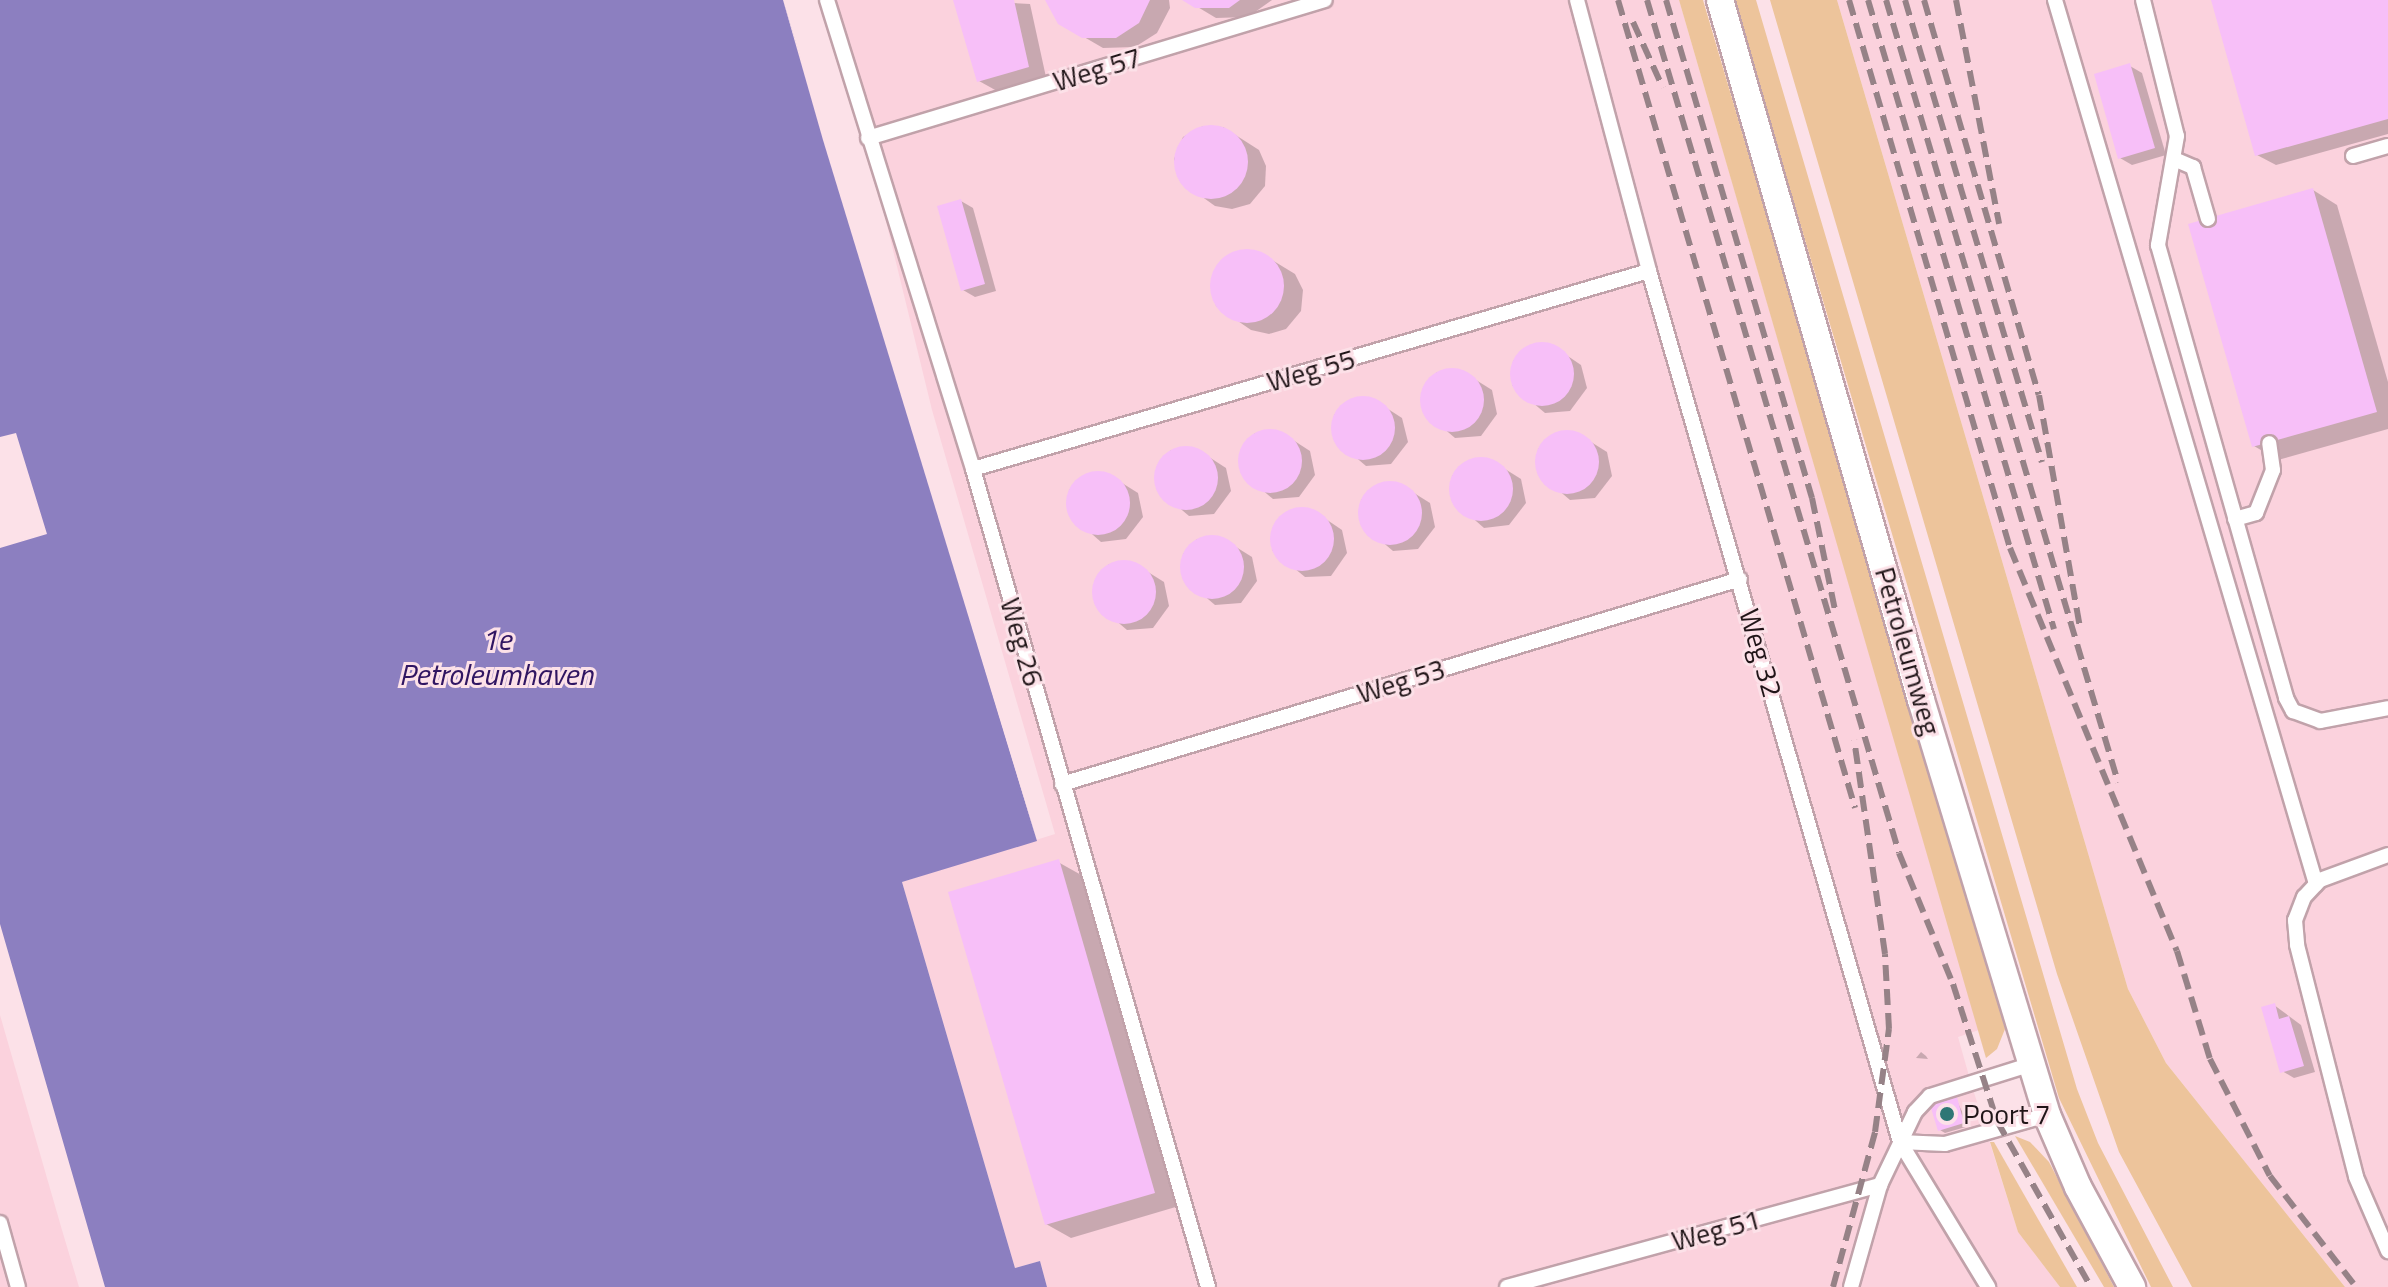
<!DOCTYPE html>
<html>
<head>
<meta charset="utf-8">
<style>
  body { margin:0 }
  #map { position:relative; width:2388px; height:1287px; overflow:hidden; background:#fce1e8; font-family:"Titillium Web",sans-serif }
  div>[style] { position:absolute }
  .built>* { inset:0; background:#fbd2dd }
  .green>* { inset:0; background:#edc49b }
  .water>* { inset:0; background:#8c7fc0 }
  .pier>* { inset:0; background:#fce1e8 }
  .shadow>* { inset:0; background:#0003 }
  .building>* { inset:0; background:#f7bff8 }
  .round { border-radius:50% }
  .roads { filter:drop-shadow(2px 0 #c1a2aa) drop-shadow(-2px 0 #c1a2aa) drop-shadow(0 2px #c1a2aa) drop-shadow(0 -2px #c1a2aa) }
  .service>* { height:14px; margin:-7px; padding:0 7px; transform-origin:7px; border-radius:7px; background:#fff }
  .minor>* { height:26px; margin:-13px; padding:0 13px; transform-origin:13px; border-radius:13px; background:#fff }
  .rail>* { height:6px; margin-top:-3px; transform-origin:0; background:repeating-linear-gradient(90deg,#968287 0 16px,transparent 0 24px) }
  .dots>* { width:22px; height:22px; translate:-50% -50%; box-sizing:border-box; border:4px solid #fce1e8; border-radius:50% }
  span { translate:-50% -50%; white-space:nowrap; text-align:center; line-height:1.15; -webkit-text-stroke:6px #fce1e8; paint-order:stroke }
  .street-label { font-size:28px; color:#201518 }
  .poi-label { font-size:28px; color:#201518 }
  .left { translate:0 -50%; text-align:left }
  .water-label { font-size:30px; color:#301562; font-style:italic }
</style>
</head>
<body>
<div id="map">
  <div class="built">
    <i style="clip-path:polygon(832px 0,1679px 0,1979px 1030px,1958px 1037px,1971px 1083px,2018px 1232px,2060px 1287px,1047px 1287px,1040px 1261px,1015px 1268px,902px 882px,1055px 834px,932px 410px)"></i>
    <i style="clip-path:polygon(1837px 0,2388px 0,2388px 1287px,2345px 1287px,2166px 1063px,2128px 989px)"></i>
    <i style="clip-path:polygon(0 1015px,62px 1230px,79px 1287px,0 1287px)"></i>
  </div>
  <div class="green">
    <i style="clip-path:polygon(1679px 0,1703px 0,1983px 949px,2005px 1029px,1997px 1049px,1986px 1058px)"></i>
    <i style="clip-path:polygon(1734px 0,1756px 0,2077px 1089px,2098px 1143px,2173px 1287px,2151px 1287px,2059px 1098px)"></i>
    <i style="clip-path:polygon(1770px 0,1837px 0,2128px 989px,2166px 1063px,2345px 1287px,2192px 1287px,2119px 1152px,2057px 974px)"></i>
    <i style="clip-path:polygon(2015px 1136px,2030px 1142px,2049px 1162px,2114px 1287px,2104px 1287px)"></i>
    <i style="clip-path:polygon(1990px 1142px,1994px 1142px,2077px 1287px,2060px 1287px,2018px 1232px)"></i>
  </div>
  <div class="water">
    <i style="clip-path:polygon(0 0,783px 0,1037px 841px,902px 882px,1015px 1268px,1040px 1261px,1047px 1287px,105px 1287px,0 924px,0 548px,47px 534px,16px 433px,0 437px)"></i>
  </div>
  <div class="pier">
    <i style="clip-path:polygon(783px 0,913px 415px,1037px 841px,823px 140px)"></i>
  </div>
  <div class="shadow">
    <i style="clip-path:polygon(955px 0,1030px 4px,1046px 77px,997px 91px,979px 81px)"></i>
    <i style="clip-path:polygon(1047px 0,1169px 0,1170px 8px,1157px 33px,1135px 47px,1103px 48px,1060px 23px)"></i>
    <i style="clip-path:polygon(1186px 0,1272px 0,1248px 17px,1216px 18px)"></i>
    <i style="clip-path:polygon(2213px 0,2388px 0,2388px 134px,2276px 165px,2257px 155px)"></i>
    <i style="clip-path:polygon(2130px 66px,2142px 73px,2166px 155px,2132px 165px,2120px 158px)"></i>
    <i style="clip-path:polygon(1203px 126px,1223px 127px,1259px 150px,1266px 166px,1265px 186px,1250px 204px,1232px 209px,1215px 206px,1180px 181px,1174px 159px,1183px 137px)"></i>
    <i style="clip-path:polygon(2313px 190px,2337px 205px,2388px 382px,2388px 429px,2278px 460px,2254px 446px)"></i>
    <i style="clip-path:polygon(961px 201px,973px 208px,996px 291px,975px 297px,963px 290px)"></i>
    <i style="clip-path:polygon(1239px 251px,1259px 252px,1295px 274px,1303px 290px,1301px 311px,1286px 329px,1269px 334px,1251px 330px,1216px 306px,1211px 283px,1220px 262px)"></i>
    <i style="clip-path:polygon(1550px 344px,1581px 365px,1587px 388px,1570px 411px,1545px 413px,1512px 385px,1513px 361px,1527px 347px)"></i>
    <i style="clip-path:polygon(1460px 370px,1492px 390px,1497px 414px,1481px 436px,1455px 438px,1422px 410px,1424px 387px,1437px 372px)"></i>
    <i style="clip-path:polygon(1371px 398px,1402px 418px,1408px 442px,1391px 464px,1366px 466px,1333px 438px,1334px 415px,1348px 401px)"></i>
    <i style="clip-path:polygon(1279px 431px,1310px 451px,1315px 475px,1299px 497px,1273px 499px,1240px 471px,1242px 448px,1255px 433px)"></i>
    <i style="clip-path:polygon(1575px 432px,1607px 452px,1612px 476px,1595px 498px,1570px 500px,1537px 472px,1538px 449px,1552px 435px)"></i>
    <i style="clip-path:polygon(1195px 448px,1226px 468px,1231px 491px,1214px 514px,1189px 516px,1156px 488px,1158px 464px,1171px 450px)"></i>
    <i style="clip-path:polygon(1489px 459px,1521px 479px,1526px 503px,1509px 525px,1484px 528px,1451px 499px,1452px 476px,1466px 462px)"></i>
    <i style="clip-path:polygon(1106px 473px,1138px 493px,1143px 517px,1126px 539px,1101px 542px,1068px 513px,1069px 490px,1083px 476px)"></i>
    <i style="clip-path:polygon(1398px 483px,1430px 503px,1435px 527px,1418px 549px,1393px 551px,1360px 523px,1361px 500px,1375px 486px)"></i>
    <i style="clip-path:polygon(1311px 509px,1342px 530px,1347px 553px,1331px 576px,1305px 577px,1272px 550px,1274px 526px,1287px 512px)"></i>
    <i style="clip-path:polygon(1220px 537px,1252px 557px,1257px 581px,1241px 603px,1215px 605px,1182px 577px,1183px 554px,1197px 539px)"></i>
    <i style="clip-path:polygon(1132px 562px,1164px 582px,1169px 606px,1153px 628px,1127px 630px,1094px 602px,1096px 579px,1109px 564px)"></i>
    <i style="clip-path:polygon(1058px 862px,1083px 876px,1179px 1206px,1071px 1238px,1046px 1224px)"></i>
    <i style="clip-path:polygon(2274px 1005px,2301px 1025px,2315px 1072px,2294px 1078px,2282px 1071px)"></i>
    <i style="clip-path:polygon(1921px 1052px,1926px 1056px,1928px 1059px,1916px 1058px)"></i>
    <i style="clip-path:polygon(1956px 1099px,1969px 1126px,1945px 1133px,1940px 1130px)"></i>
  </div>
  <div class="building">
    <i style="clip-path:polygon(953px 0,1014px 0,1029px 67px,977px 82px)"></i>
    <i style="clip-path:polygon(1045px 0,1150px 0,1139px 23px,1116px 38px,1082px 38px,1058px 24px)"></i>
    <i style="clip-path:polygon(1182px 0,1240px 0,1229px 8px,1195px 8px)"></i>
    <i style="clip-path:polygon(2211px 0,2388px 0,2388px 119px,2255px 156px)"></i>
    <i style="clip-path:polygon(2130px 63px,2155px 148px,2118px 159px,2094px 74px)"></i>
    <i class="round" style="left:1174px;top:125px;width:74px;height:74px"></i>
    <i style="clip-path:polygon(2313px 188px,2377px 412px,2252px 447px,2188px 224px)"></i>
    <i style="clip-path:polygon(961px 199px,985px 284px,961px 291px,937px 206px)"></i>
    <i class="round" style="left:1210px;top:249px;width:74px;height:74px"></i>
    <i class="round" style="left:1510px;top:342px;width:64px;height:64px"></i>
    <i class="round" style="left:1420px;top:368px;width:64px;height:64px"></i>
    <i class="round" style="left:1331px;top:396px;width:64px;height:64px"></i>
    <i class="round" style="left:1238px;top:429px;width:64px;height:64px"></i>
    <i class="round" style="left:1535px;top:430px;width:64px;height:64px"></i>
    <i class="round" style="left:1154px;top:446px;width:64px;height:64px"></i>
    <i class="round" style="left:1449px;top:457px;width:64px;height:64px"></i>
    <i class="round" style="left:1066px;top:471px;width:64px;height:64px"></i>
    <i class="round" style="left:1358px;top:481px;width:64px;height:64px"></i>
    <i class="round" style="left:1270px;top:507px;width:64px;height:64px"></i>
    <i class="round" style="left:1180px;top:535px;width:64px;height:64px"></i>
    <i class="round" style="left:1092px;top:560px;width:64px;height:64px"></i>
    <i style="clip-path:polygon(1059px 859px,1155px 1193px,1045px 1225px,948px 892px)"></i>
    <i style="clip-path:polygon(2275px 1003px,2279px 1019px,2289px 1016px,2304px 1066px,2280px 1073px,2261px 1007px)"></i>
    <i style="clip-path:polygon(1957px 1097px,1964px 1123px,1938px 1131px,1930px 1105px)"></i>
  </div>
  <div class="roads">
    <div class="service">
      <i style="left:827px;top:0;width:491px;rotate:72.7deg"></i>
      <i style="left:973px;top:469px;width:851px;rotate:73.97deg"></i>
      <i style="left:1577px;top:0;width:280px;rotate:75.1deg"></i>
      <i style="left:1649px;top:271px;width:906px;rotate:73.92deg"></i>
      <i style="left:1900px;top:1142px;width:170px;rotate:58.7deg"></i>
      <i style="left:2055px;top:0;width:922px;rotate:73.55deg"></i>
      <i style="left:2143px;top:0;width:140px;rotate:76deg"></i>
      <i style="left:2177px;top:136px;width:111px;rotate:99.9deg"></i>
      <i style="left:2158px;top:245px;width:471px;rotate:74.2deg"></i>
      <i style="left:2286px;top:698px;width:15px;rotate:62deg"></i>
      <i style="left:2293px;top:711px;width:29px;rotate:20deg"></i>
      <i style="left:2320px;top:721px;width:69px;rotate:-10.8deg"></i>
      <i style="left:868px;top:138px;width:477px;rotate:-16.8deg"></i>
      <i style="left:2353px;top:156px;width:36px;rotate:-16deg"></i>
      <i style="left:2174px;top:159px;width:21px;rotate:23deg"></i>
      <i style="left:2193px;top:167px;width:54px;rotate:73.9deg"></i>
      <i style="left:973px;top:469px;width:704px;rotate:-16.33deg"></i>
      <i style="left:2235px;top:519px;width:22px;rotate:-16deg"></i>
      <i style="left:2256px;top:513px;width:46px;rotate:-68.4deg"></i>
      <i style="left:2273px;top:470px;width:27px;rotate:-98deg"></i>
      <i style="left:1062px;top:784px;width:708px;rotate:-16.82deg"></i>
      <i style="left:2388px;top:855px;width:72px;rotate:159.8deg"></i>
      <i style="left:2320px;top:880px;width:23px;rotate:133deg"></i>
      <i style="left:2304px;top:897px;width:25px;rotate:111deg"></i>
      <i style="left:2295px;top:920px;width:25px;rotate:85deg"></i>
      <i style="left:2297px;top:945px;width:239px;rotate:75.7deg"></i>
      <i style="left:2356px;top:1177px;width:81px;rotate:66.6deg"></i>
      <i style="left:1900px;top:1142px;width:45px;rotate:2.5deg"></i>
      <i style="left:1945px;top:1144px;width:106px;rotate:-15.9deg"></i>
      <i style="left:0;top:1223px;width:66px;rotate:74.3deg"></i>
      <i style="left:1507px;top:1287px;width:387px;rotate:-15.3deg"></i>
      <i style="left:1880px;top:1185px;width:81px;rotate:-64.4deg"></i>
      <i style="left:1915px;top:1112px;width:22px;rotate:-47deg"></i>
      <i style="left:1930px;top:1096px;width:107px;rotate:-17.4deg"></i>
      <i style="left:1851px;top:1287px;width:106px;rotate:-74.1deg"></i>
    </div>
    <div class="minor">
      <i style="left:1720px;top:0;width:728px;rotate:73.98deg"></i>
      <i style="left:1921px;top:700px;width:434px;rotate:73.1deg"></i>
      <i style="left:2047px;top:1115px;width:78px;rotate:66.7deg"></i>
      <i style="left:2078px;top:1187px;width:114px;rotate:61.6deg"></i>
    </div>
  </div>
  <div class="rail">
    <i style="left:1618px;top:0;width:842px;rotate:73.65deg"></i>
    <i style="left:1647px;top:0;width:889px;rotate:73.54deg"></i>
    <i style="left:1899px;top:853px;width:142px;rotate:67.6deg"></i>
    <i style="left:1953px;top:984px;width:144px;rotate:72.2deg"></i>
    <i style="left:1997px;top:1121px;width:191px;rotate:60.5deg"></i>
    <i style="left:1666px;top:0;width:519px;rotate:73.66deg"></i>
    <i style="left:1812px;top:498px;width:114px;rotate:78.4deg"></i>
    <i style="left:1849px;top:0;width:571px;rotate:73.63deg"></i>
    <i style="left:2010px;top:548px;width:436px;rotate:67.5deg"></i>
    <i style="left:2177px;top:951px;width:113px;rotate:73deg"></i>
    <i style="left:2210px;top:1059px;width:131px;rotate:62.9deg"></i>
    <i style="left:2270px;top:1176px;width:140px;rotate:52.2deg"></i>
    <i style="left:1868px;top:0;width:656px;rotate:73.53deg"></i>
    <i style="left:1886px;top:0;width:816px;rotate:73.48deg"></i>
    <i style="left:1905px;top:0;width:482px;rotate:73.5deg"></i>
    <i style="left:1924px;top:0;width:411px;rotate:73.8deg"></i>
    <i style="left:2039px;top:395px;width:237px;rotate:80deg"></i>
    <i style="left:1956px;top:0;width:228px;rotate:79.1deg"></i>
    <i style="left:1633px;top:22px;width:72px;rotate:65.6deg"></i>
    <i style="left:1833px;top:1287px;width:161px;rotate:-74.8deg"></i>
    <i style="left:1875px;top:1132px;width:104px;rotate:-82.3deg"></i>
    <i style="left:1889px;top:1029px;width:75px;rotate:-93.1deg"></i>
    <i style="left:1885px;top:954px;width:216px;rotate:-98.2deg"></i>
  </div>
  <div class="dots">
    <i style="left:1947px;top:1114px;background:#2e7775"></i>
  </div>
  <div class="street-label">
    <span style="left:1097px;top:69px;rotate:-17deg">Weg 57</span>
    <span style="left:1311px;top:370px;rotate:-16deg">Weg 55</span>
    <span style="left:1022px;top:642px;rotate:74deg">Weg 26</span>
    <span style="left:1908px;top:651px;rotate:74deg">Petroleumweg</span>
    <span style="left:1761px;top:653px;rotate:74deg">Weg 32</span>
    <span style="left:1401px;top:681px;rotate:-17deg">Weg 53</span>
    <span style="left:1716px;top:1230px;rotate:-15deg">Weg 51</span>
  </div>
  <div class="poi-label">
    <span class="left" style="left:1963px;top:1114px">Poort 7</span>
  </div>
  <div class="water-label">
    <span style="left:496px;top:656px">1e<br>Petroleumhaven</span>
  </div>
</div>
</body>
</html>
